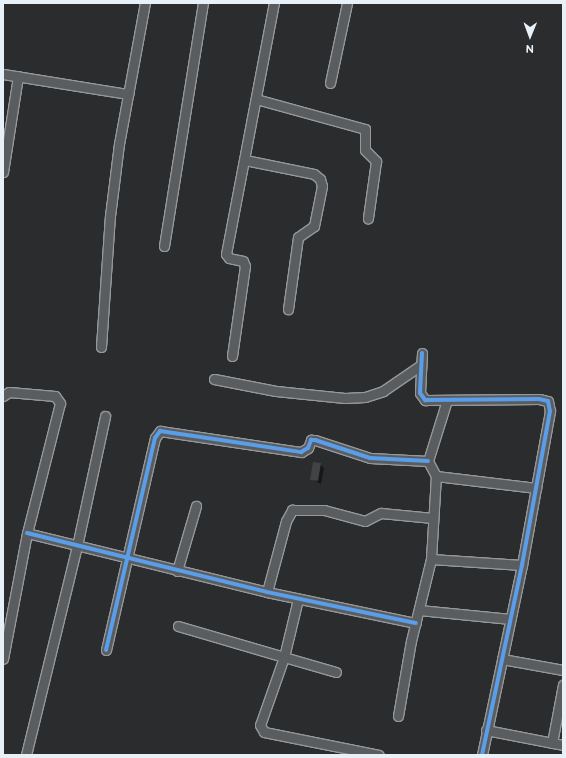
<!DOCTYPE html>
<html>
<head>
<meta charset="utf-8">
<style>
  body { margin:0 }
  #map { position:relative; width:566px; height:758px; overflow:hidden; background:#2b2c2d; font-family:"Balsamiq Sans",sans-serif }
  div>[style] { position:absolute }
  .shadow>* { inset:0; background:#0007 }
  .building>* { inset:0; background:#424344 }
  .roads { filter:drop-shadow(1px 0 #96989a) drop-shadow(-1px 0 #96989a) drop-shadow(0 1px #96989a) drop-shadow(0 -1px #96989a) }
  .minor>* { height:9px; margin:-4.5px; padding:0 4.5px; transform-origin:4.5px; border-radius:4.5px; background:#5a5d60 }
  .cycleway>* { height:4px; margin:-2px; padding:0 2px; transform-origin:2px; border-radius:2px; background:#5a9eea }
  span { translate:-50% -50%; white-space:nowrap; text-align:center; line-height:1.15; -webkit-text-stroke:3px #2a2d2e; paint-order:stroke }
  .frame { position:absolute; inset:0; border:4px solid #e8f1f8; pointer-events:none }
  .north { position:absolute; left:510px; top:16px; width:40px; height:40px; -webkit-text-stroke:3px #2a2d2e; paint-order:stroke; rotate:181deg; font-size:11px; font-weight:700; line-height:16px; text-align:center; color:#e8f1f8 }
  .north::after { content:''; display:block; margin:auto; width:14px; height:18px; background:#e8f1f8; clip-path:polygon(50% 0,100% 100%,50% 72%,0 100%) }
</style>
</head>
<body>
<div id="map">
  <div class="shadow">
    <i style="clip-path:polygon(320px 464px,324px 468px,321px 484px,311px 479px)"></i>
  </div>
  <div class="building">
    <i style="clip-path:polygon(313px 462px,321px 463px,318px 481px,310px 480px)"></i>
  </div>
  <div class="roads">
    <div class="minor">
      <i style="left:3px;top:74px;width:127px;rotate:9.1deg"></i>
      <i style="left:330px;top:83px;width:82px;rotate:-78deg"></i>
      <i style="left:256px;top:99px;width:113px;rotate:15.4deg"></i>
      <i style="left:365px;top:129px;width:21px;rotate:90deg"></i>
      <i style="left:365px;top:150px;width:16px;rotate:45deg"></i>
      <i style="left:376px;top:161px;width:58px;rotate:98deg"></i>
      <i style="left:245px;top:160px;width:70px;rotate:11.5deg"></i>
      <i style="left:314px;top:174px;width:8px;rotate:40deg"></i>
      <i style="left:320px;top:179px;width:7px;rotate:74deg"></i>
      <i style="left:322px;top:186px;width:41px;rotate:101.3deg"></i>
      <i style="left:314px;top:226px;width:19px;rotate:145deg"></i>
      <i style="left:298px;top:237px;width:73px;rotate:97.9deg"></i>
      <i style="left:3px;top:172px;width:97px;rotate:-81.1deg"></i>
      <i style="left:164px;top:246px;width:246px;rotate:-80.9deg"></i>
      <i style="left:101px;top:347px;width:131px;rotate:-86.1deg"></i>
      <i style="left:110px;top:216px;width:73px;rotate:-82.9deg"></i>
      <i style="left:119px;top:144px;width:143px;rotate:-79.6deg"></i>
      <i style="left:422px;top:353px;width:40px;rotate:92.9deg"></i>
      <i style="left:420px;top:393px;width:9px;rotate:54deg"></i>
      <i style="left:425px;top:400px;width:114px;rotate:-0.5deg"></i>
      <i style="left:539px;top:399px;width:9px;rotate:13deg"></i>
      <i style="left:548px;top:401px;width:10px;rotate:79deg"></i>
      <i style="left:550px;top:411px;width:157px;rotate:100.3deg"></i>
      <i style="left:522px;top:565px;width:194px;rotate:101.9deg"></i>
      <i style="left:232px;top:356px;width:91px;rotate:-81.8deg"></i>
      <i style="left:245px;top:266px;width:5px;rotate:-112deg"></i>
      <i style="left:243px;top:261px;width:14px;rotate:-168deg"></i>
      <i style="left:229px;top:258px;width:5px;rotate:-127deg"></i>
      <i style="left:226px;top:254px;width:256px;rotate:-79.2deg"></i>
      <i style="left:214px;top:379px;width:63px;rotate:11deg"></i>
      <i style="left:276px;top:391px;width:69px;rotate:5.8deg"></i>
      <i style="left:345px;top:398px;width:20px;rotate:-3deg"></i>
      <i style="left:365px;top:397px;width:19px;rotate:-18deg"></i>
      <i style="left:383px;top:391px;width:46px;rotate:-34.4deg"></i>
      <i style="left:3px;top:396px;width:7px;rotate:-34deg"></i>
      <i style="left:9px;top:392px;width:46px;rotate:5deg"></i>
      <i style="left:55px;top:396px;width:9px;rotate:54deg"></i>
      <i style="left:60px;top:403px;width:134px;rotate:104.2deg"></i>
      <i style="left:27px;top:533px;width:128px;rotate:100.8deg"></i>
      <i style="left:436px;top:476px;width:101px;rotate:6.8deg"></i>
      <i style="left:27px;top:533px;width:247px;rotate:13.8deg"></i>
      <i style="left:267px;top:592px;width:152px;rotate:11.8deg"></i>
      <i style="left:431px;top:559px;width:91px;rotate:3.8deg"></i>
      <i style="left:177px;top:571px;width:68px;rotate:-73.7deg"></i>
      <i style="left:267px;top:592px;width:73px;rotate:-75deg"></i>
      <i style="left:286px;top:521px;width:13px;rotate:-61deg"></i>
      <i style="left:292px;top:510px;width:32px"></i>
      <i style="left:324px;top:510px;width:42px;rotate:15deg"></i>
      <i style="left:365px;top:521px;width:18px;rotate:-27deg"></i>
      <i style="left:381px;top:513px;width:52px;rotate:5.5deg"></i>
      <i style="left:298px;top:599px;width:60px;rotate:103.6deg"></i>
      <i style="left:284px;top:657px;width:54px;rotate:16.1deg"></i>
      <i style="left:419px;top:610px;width:92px;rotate:5.6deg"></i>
      <i style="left:178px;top:626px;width:110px;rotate:16.3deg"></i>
      <i style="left:284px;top:657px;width:72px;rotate:109.4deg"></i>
      <i style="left:260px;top:725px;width:8px;rotate:60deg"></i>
      <i style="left:264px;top:732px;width:117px;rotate:11.3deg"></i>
      <i style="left:106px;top:650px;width:218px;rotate:-77deg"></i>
      <i style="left:155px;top:438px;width:9px;rotate:-54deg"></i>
      <i style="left:160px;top:431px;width:143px;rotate:8.5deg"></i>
      <i style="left:301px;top:452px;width:8px;rotate:-30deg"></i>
      <i style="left:308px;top:448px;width:9px;rotate:-69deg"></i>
      <i style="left:311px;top:440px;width:4px"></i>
      <i style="left:315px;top:440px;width:58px;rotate:18.1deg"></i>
      <i style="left:370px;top:458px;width:58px;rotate:3deg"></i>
      <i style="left:502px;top:659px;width:62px;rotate:10.2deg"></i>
      <i style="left:398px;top:716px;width:76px;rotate:-80.2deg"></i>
      <i style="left:411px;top:641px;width:84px;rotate:-76.3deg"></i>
      <i style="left:431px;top:559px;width:83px;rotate:-86.6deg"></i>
      <i style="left:436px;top:476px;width:17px;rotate:-118deg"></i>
      <i style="left:428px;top:461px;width:64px;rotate:-72.7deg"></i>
      <i style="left:486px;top:730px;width:78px;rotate:11deg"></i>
      <i style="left:552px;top:743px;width:59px;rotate:-79.3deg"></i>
      <i style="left:26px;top:755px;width:215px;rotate:-76.3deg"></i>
      <i style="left:77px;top:546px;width:133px;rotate:-77.8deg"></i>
    </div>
  </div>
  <div class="cycleway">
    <i style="left:422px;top:353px;width:40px;rotate:92.9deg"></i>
    <i style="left:420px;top:393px;width:9px;rotate:54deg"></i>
    <i style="left:425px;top:400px;width:114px;rotate:-0.5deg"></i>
    <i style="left:539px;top:399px;width:9px;rotate:13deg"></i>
    <i style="left:548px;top:401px;width:10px;rotate:79deg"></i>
    <i style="left:550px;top:411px;width:157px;rotate:100.3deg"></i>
    <i style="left:522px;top:565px;width:194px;rotate:101.9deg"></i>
    <i style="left:27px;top:533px;width:247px;rotate:13.8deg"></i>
    <i style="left:267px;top:592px;width:152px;rotate:11.8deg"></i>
    <i style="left:106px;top:650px;width:218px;rotate:-77deg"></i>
    <i style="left:155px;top:438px;width:9px;rotate:-54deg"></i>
    <i style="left:160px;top:431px;width:143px;rotate:8.5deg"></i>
    <i style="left:301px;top:452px;width:8px;rotate:-30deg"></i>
    <i style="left:308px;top:448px;width:9px;rotate:-69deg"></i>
    <i style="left:311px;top:440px;width:4px"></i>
    <i style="left:315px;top:440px;width:58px;rotate:18.1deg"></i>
    <i style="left:370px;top:458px;width:58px;rotate:3deg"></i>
  </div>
  <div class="frame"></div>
  <div class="north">N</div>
</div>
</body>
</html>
